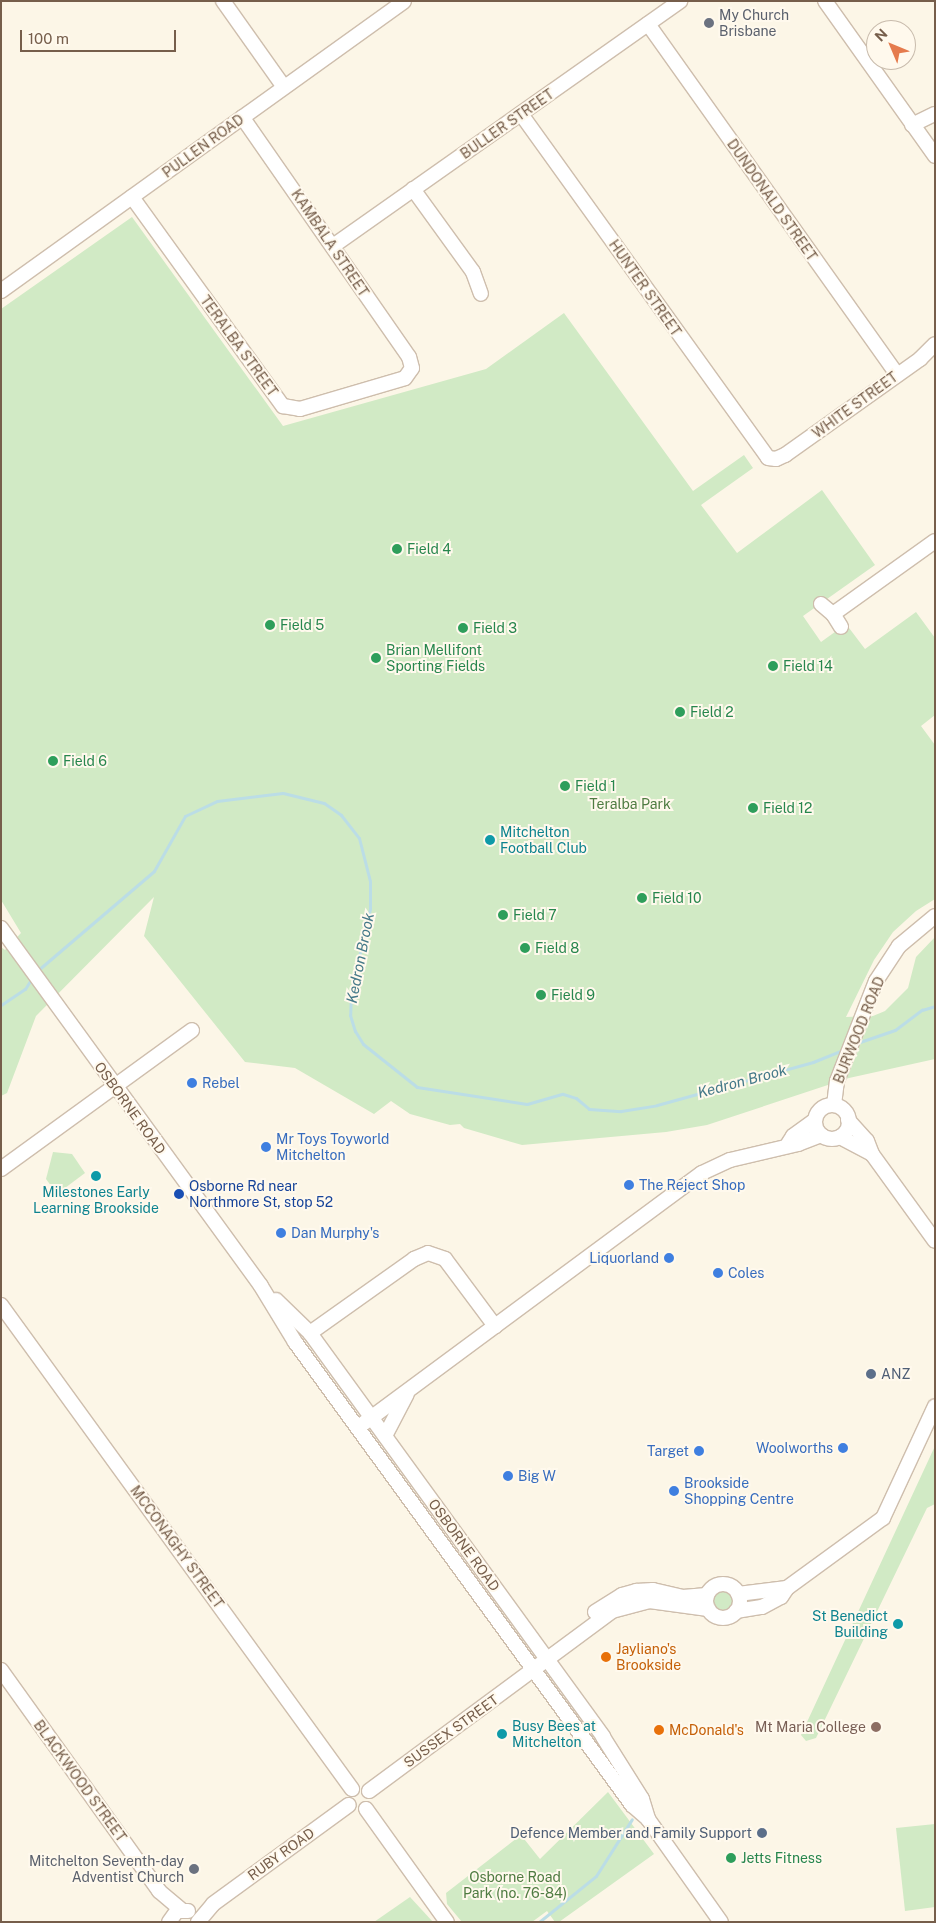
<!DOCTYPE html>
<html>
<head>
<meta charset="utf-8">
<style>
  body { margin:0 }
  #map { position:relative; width:936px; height:1923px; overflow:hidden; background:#fcf6e7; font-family:"Public Sans",sans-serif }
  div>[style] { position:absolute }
  .green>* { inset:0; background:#d1eac5 }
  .round { border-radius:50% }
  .stream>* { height:3px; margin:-1.5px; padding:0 1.5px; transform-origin:1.5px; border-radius:1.5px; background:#bbdde6 }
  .roads { filter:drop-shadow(1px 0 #cebead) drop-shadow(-1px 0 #cebead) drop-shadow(0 1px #cebead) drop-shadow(0 -1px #cebead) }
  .minor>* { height:14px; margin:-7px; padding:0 7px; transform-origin:7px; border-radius:7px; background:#fff }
  .minor>.ring { margin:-7px; padding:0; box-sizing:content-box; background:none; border:14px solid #fff; border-radius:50% }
  .dots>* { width:14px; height:14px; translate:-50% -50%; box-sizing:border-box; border:2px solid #fff9ed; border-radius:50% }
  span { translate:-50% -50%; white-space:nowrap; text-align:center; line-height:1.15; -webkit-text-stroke:4px #fff9ed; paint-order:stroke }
  .worship-label { font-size:14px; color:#5b616d }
  .left { translate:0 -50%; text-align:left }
  .right { translate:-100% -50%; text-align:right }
  .street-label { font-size:14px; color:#765e4b }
  .leisure-label { font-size:14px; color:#27864d }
  .park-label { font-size:14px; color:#4f7c42 }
  .culture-label { font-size:14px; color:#0d838f }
  .shop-label { font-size:14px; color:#366cbe }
  .transit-label { font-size:14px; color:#164399 }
  .service-label { font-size:14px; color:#4e5e75 }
  .food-label { font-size:14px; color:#c56008 }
  .education-label { font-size:14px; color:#785e54 }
  .water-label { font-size:15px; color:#457989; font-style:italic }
  .frame { position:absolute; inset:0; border:2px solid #765e4b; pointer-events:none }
  .north { position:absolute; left:866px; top:20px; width:50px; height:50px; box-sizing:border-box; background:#fff9ed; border:1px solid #c8bbac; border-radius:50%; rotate:315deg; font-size:14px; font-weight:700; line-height:20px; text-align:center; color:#765e4b }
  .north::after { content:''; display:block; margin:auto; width:18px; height:22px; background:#e57b4d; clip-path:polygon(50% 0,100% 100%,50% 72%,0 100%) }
  .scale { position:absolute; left:20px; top:30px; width:156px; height:22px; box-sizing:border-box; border:2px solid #765e4b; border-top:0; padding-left:6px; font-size:15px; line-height:18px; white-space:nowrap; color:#765e4b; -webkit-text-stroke:4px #fff9ed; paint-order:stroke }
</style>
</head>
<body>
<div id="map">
  <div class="green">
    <i style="clip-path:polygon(132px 217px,283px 426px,486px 369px,564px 313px,693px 491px,744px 455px,753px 468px,701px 505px,737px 553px,822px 490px,875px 565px,803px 616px,821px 642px,846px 624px,865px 649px,916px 612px,935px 638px,935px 715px,921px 726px,935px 745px,935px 899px,916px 911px,893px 932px,874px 960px,846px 1017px,873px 1016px,885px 1011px,908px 988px,916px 957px,935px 937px,935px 1059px,849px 1078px,707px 1125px,666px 1132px,522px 1145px,464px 1128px,460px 1124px,450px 1125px,410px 1114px,391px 1101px,374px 1114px,295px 1068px,245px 1062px,144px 936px,154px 897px,36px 1016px,7px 1093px,1px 1096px,1px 947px,5px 950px,21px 933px,1px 900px,1px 309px)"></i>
    <i style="clip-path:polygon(53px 1152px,72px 1154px,85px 1173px,57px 1194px,46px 1179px)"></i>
    <i style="clip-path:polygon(935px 1446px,935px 1504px,927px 1508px,816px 1738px,806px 1741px,801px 1735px)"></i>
    <i class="round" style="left:713px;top:1590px;width:20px;height:20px"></i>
    <i style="clip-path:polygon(608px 1792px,654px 1854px,559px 1922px,555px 1922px,547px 1911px,532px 1922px,462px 1922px,447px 1904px,446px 1893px,521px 1835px,540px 1859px)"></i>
    <i style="clip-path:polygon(935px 1824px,935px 1907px,905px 1911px,896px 1828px)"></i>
    <i style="clip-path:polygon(410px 1897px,433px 1922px,374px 1922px)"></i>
  </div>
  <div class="stream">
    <i style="left:37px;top:971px;width:154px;rotate:-40.5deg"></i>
    <i style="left:154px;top:871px;width:63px;rotate:-60.6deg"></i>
    <i style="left:185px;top:816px;width:35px;rotate:-25deg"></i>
    <i style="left:217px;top:801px;width:66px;rotate:-6.9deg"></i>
    <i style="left:283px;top:793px;width:42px;rotate:13.7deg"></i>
    <i style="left:324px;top:803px;width:21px;rotate:35deg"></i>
    <i style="left:341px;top:815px;width:29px;rotate:52deg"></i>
    <i style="left:359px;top:838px;width:44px;rotate:75.7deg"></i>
    <i style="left:370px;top:881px;width:28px;rotate:90deg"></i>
    <i style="left:370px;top:909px;width:85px;rotate:102.9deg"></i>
    <i style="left:351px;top:992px;width:23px;rotate:92deg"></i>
    <i style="left:350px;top:1015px;width:17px;rotate:73deg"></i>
    <i style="left:355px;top:1031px;width:15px;rotate:58deg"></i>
    <i style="left:363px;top:1044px;width:69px;rotate:38.5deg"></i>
    <i style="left:417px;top:1087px;width:111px;rotate:8.8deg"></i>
    <i style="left:527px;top:1104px;width:37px;rotate:-16deg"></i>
    <i style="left:563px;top:1094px;width:14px;rotate:17deg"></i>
    <i style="left:576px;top:1098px;width:17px;rotate:40deg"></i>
    <i style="left:589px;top:1109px;width:32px;rotate:4deg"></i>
    <i style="left:621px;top:1111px;width:36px;rotate:-9deg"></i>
    <i style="left:657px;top:1105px;width:162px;rotate:-15.4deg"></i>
    <i style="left:813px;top:1062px;width:35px;rotate:-22deg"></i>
    <i style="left:1px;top:1005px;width:29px;rotate:-34deg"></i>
    <i style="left:25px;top:989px;width:13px;rotate:-58deg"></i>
    <i style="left:857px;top:1043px;width:40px;rotate:-18.9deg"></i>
    <i style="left:895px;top:1030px;width:34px;rotate:-37deg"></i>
    <i style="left:922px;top:1010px;width:14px;rotate:-17deg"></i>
    <i style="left:539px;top:1922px;width:73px;rotate:-38.9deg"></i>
    <i style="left:596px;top:1876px;width:67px;rotate:-57.7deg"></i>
  </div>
  <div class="roads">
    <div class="minor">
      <i style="left:223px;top:1px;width:105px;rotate:54.7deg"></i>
      <i style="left:825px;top:1px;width:190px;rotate:54.6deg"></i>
      <i style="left:648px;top:24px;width:430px;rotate:54.6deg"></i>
      <i style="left:521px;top:114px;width:423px;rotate:54.3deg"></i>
      <i style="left:768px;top:458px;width:8px;rotate:7deg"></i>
      <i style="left:776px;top:459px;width:10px;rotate:-24deg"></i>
      <i style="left:785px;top:455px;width:166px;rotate:-35.4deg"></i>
      <i style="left:920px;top:359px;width:21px;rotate:-45deg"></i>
      <i style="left:912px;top:125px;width:25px;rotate:-26deg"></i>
      <i style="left:413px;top:189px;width:102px;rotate:54.1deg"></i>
      <i style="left:473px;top:272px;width:23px;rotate:70deg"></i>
      <i style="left:132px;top:197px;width:258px;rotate:54.2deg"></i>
      <i style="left:283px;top:406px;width:17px;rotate:10deg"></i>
      <i style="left:300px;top:409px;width:109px;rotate:-16.4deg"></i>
      <i style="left:405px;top:378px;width:12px;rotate:-55deg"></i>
      <i style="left:412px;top:368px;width:11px;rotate:-105deg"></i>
      <i style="left:409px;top:357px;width:292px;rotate:-124.8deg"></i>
      <i style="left:333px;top:246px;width:425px;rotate:-35.2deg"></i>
      <i style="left:1px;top:291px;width:496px;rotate:-35.7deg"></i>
      <i style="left:821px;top:604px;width:16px;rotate:40deg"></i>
      <i style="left:833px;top:614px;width:15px;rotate:58deg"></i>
      <i style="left:833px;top:614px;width:125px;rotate:-35.6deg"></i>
      <i style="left:1px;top:928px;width:442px;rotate:54deg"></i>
      <i style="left:261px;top:1286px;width:66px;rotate:58.7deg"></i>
      <i style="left:295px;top:1342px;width:573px;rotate:53.95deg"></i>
      <i style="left:632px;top:1805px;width:21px;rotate:41deg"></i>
      <i style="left:648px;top:1819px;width:126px;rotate:54.7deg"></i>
      <i style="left:834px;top:1105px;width:24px;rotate:-83deg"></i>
      <i style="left:837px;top:1081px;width:107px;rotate:-68.7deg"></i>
      <i style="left:876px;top:981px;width:42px;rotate:-56.7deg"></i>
      <i style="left:899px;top:946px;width:47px;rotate:-39.8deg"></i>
      <i class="ring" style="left:815px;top:1105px;width:20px;height:20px"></i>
      <i style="left:848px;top:1120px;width:28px;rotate:48deg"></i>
      <i style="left:867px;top:1141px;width:14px;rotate:69deg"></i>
      <i style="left:872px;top:1154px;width:107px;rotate:54.1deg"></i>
      <i style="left:840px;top:1137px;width:36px;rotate:28deg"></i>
      <i style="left:788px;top:1144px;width:9px;rotate:-58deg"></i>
      <i style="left:793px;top:1136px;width:27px;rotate:-36deg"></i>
      <i style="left:1px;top:1169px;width:236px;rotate:-36deg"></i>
      <i style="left:276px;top:1300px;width:47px;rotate:44.1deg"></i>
      <i style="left:310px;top:1333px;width:499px;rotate:54deg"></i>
      <i style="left:603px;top:1737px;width:73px;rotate:57.8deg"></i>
      <i style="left:642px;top:1799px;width:21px;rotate:73deg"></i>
      <i style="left:1px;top:1305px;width:598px;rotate:54.05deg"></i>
      <i style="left:310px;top:1333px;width:128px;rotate:-35.4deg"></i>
      <i style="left:414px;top:1259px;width:15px;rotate:-23deg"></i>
      <i style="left:428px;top:1253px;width:18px;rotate:19deg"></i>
      <i style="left:445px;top:1259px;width:84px;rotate:53.3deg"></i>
      <i style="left:364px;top:1423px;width:420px;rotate:-36.5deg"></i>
      <i style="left:702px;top:1173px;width:31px;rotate:-25deg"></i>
      <i style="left:730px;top:1160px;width:70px;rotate:-13.2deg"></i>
      <i style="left:798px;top:1144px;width:25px;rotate:-21deg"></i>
      <i style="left:385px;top:1436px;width:47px;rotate:-62.4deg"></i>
      <i class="ring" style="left:706px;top:1584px;width:20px;height:20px"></i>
      <i style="left:738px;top:1594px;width:49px;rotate:-7deg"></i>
      <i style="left:736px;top:1611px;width:26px;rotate:-9deg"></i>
      <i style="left:762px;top:1607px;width:21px;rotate:-28deg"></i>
      <i style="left:781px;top:1597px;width:11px;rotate:-56deg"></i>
      <i style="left:787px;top:1588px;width:119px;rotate:-36.1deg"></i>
      <i style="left:883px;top:1518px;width:123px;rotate:-65.1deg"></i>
      <i style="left:595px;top:1612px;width:32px;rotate:-32deg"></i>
      <i style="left:622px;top:1595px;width:15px;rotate:-16deg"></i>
      <i style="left:636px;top:1591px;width:17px;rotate:-3deg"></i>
      <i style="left:653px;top:1590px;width:31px;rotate:13deg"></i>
      <i style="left:683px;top:1597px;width:24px;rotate:-5deg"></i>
      <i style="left:1px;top:1670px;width:272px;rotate:54.4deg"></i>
      <i style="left:159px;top:1891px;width:30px;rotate:40deg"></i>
      <i style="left:369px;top:1791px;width:302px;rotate:-36.5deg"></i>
      <i style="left:612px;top:1611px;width:38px;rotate:-15deg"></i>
      <i style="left:649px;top:1601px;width:60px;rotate:7.7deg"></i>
      <i style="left:366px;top:1809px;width:139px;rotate:54.4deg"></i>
      <i style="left:169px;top:1922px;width:14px;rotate:-54deg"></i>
      <i style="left:177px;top:1911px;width:11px"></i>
      <i style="left:198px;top:1922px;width:23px;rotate:-50deg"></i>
      <i style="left:213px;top:1904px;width:168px;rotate:-36.1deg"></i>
    </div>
  </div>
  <div class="dots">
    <i style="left:709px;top:23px;background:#6b7280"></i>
    <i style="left:397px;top:549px;background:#2e9e5b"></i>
    <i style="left:270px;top:625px;background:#2e9e5b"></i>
    <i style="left:463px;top:628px;background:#2e9e5b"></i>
    <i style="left:376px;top:658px;background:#2e9e5b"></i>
    <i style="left:773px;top:666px;background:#2e9e5b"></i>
    <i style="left:680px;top:712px;background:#2e9e5b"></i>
    <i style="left:53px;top:761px;background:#2e9e5b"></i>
    <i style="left:565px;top:786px;background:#2e9e5b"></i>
    <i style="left:753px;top:808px;background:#2e9e5b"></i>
    <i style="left:490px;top:840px;background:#0f9aa8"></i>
    <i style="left:642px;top:898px;background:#2e9e5b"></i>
    <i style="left:503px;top:915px;background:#2e9e5b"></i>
    <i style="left:525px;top:948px;background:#2e9e5b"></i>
    <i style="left:541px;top:995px;background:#2e9e5b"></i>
    <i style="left:192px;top:1083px;background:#3f7fe0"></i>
    <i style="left:266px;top:1147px;background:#3f7fe0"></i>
    <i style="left:96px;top:1176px;background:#0f9aa8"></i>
    <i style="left:629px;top:1185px;background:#3f7fe0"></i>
    <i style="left:179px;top:1194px;background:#1a4fb4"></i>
    <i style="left:281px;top:1233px;background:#3f7fe0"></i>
    <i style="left:669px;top:1258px;background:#3f7fe0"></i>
    <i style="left:718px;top:1273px;background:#3f7fe0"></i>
    <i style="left:871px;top:1374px;background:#5c6f8a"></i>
    <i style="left:843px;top:1448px;background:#3f7fe0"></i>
    <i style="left:699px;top:1451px;background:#3f7fe0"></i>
    <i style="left:508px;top:1476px;background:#3f7fe0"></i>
    <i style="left:674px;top:1491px;background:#3f7fe0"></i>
    <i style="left:898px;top:1624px;background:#0f9aa8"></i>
    <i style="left:606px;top:1657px;background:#e8710a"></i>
    <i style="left:876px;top:1727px;background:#8d6e63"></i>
    <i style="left:659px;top:1730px;background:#e8710a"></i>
    <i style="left:502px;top:1734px;background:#0f9aa8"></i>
    <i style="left:762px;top:1833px;background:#5c6f8a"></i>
    <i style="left:731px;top:1858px;background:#2e9e5b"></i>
    <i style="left:194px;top:1869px;background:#6b7280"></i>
  </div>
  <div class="worship-label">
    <span class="left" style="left:719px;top:23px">My Church<br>Brisbane</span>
    <span class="right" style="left:184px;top:1869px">Mitchelton Seventh-day<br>Adventist Church</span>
  </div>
  <div class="street-label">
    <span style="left:507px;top:124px;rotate:-35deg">BULLER STREET</span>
    <span style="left:203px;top:146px;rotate:-36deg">PULLEN ROAD</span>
    <span style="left:772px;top:200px;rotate:55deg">DUNDONALD STREET</span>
    <span style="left:330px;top:243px;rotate:56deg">KAMBALA STREET</span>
    <span style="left:645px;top:288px;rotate:55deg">HUNTER STREET</span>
    <span style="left:239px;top:346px;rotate:54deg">TERALBA STREET</span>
    <span style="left:855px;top:405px;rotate:-36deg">WHITE STREET</span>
    <span style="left:859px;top:1030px;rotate:-68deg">BURWOOD ROAD</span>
    <span style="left:130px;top:1108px;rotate:54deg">OSBORNE ROAD</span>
    <span style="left:464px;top:1545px;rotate:54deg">OSBORNE ROAD</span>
    <span style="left:177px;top:1547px;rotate:54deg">MCCONAGHY STREET</span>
    <span style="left:451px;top:1731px;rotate:-36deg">SUSSEX STREET</span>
    <span style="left:80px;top:1781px;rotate:54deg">BLACKWOOD STREET</span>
    <span style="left:281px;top:1854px;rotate:-36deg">RUBY ROAD</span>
  </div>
  <div class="leisure-label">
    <span class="left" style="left:407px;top:549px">Field 4</span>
    <span class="left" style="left:280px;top:625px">Field 5</span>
    <span class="left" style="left:473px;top:628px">Field 3</span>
    <span class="left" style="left:386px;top:658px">Brian Mellifont<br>Sporting Fields</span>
    <span class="left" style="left:783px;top:666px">Field 14</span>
    <span class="left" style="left:690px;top:712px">Field 2</span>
    <span class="left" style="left:63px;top:761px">Field 6</span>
    <span class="left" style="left:575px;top:786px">Field 1</span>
    <span class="left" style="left:763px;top:808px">Field 12</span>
    <span class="left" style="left:652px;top:898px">Field 10</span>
    <span class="left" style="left:513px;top:915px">Field 7</span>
    <span class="left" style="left:535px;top:948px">Field 8</span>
    <span class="left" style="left:551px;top:995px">Field 9</span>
    <span class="left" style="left:741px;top:1858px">Jetts Fitness</span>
  </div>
  <div class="park-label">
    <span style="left:630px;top:804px">Teralba Park</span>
    <span style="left:515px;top:1885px">Osborne Road<br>Park (no. 76-84)</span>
  </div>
  <div class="culture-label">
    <span class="left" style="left:500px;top:840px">Mitchelton<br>Football Club</span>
    <span style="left:96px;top:1200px">Milestones Early<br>Learning Brookside</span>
    <span class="right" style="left:888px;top:1624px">St Benedict<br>Building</span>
    <span class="left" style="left:512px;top:1734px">Busy Bees at<br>Mitchelton</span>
  </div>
  <div class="shop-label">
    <span class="left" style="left:202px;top:1083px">Rebel</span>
    <span class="left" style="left:276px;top:1147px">Mr Toys Toyworld<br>Mitchelton</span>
    <span class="left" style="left:639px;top:1185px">The Reject Shop</span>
    <span class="left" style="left:291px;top:1233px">Dan Murphy's</span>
    <span class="right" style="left:659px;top:1258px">Liquorland</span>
    <span class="left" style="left:728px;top:1273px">Coles</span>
    <span class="right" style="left:833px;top:1448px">Woolworths</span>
    <span class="right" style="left:689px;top:1451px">Target</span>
    <span class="left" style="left:518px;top:1476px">Big W</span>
    <span class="left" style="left:684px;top:1491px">Brookside<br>Shopping Centre</span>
  </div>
  <div class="transit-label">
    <span class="left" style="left:189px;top:1194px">Osborne Rd near<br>Northmore St, stop 52</span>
  </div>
  <div class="service-label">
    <span class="left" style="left:881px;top:1374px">ANZ</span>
    <span class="right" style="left:752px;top:1833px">Defence Member and Family Support</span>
  </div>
  <div class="food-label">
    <span class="left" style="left:616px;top:1657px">Jayliano's<br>Brookside</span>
    <span class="left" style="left:669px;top:1730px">McDonald's</span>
  </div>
  <div class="education-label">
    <span class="right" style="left:866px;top:1727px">Mt Maria College</span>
  </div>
  <div class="water-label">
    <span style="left:360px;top:958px;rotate:-79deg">Kedron Brook</span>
    <span style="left:742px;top:1081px;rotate:-15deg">Kedron Brook</span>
  </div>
  <div class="frame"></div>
  <div class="north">N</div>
  <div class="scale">100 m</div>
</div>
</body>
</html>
